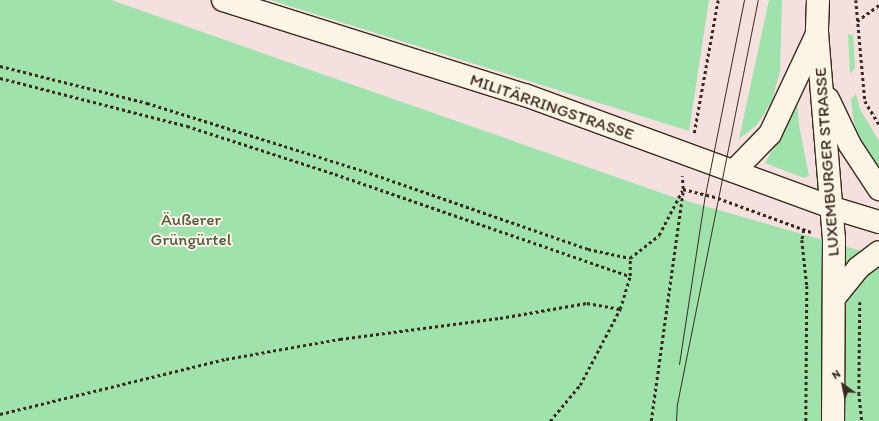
<!DOCTYPE html>
<html>
<head>
<meta charset="utf-8">
<style>
  body { margin:0 }
  #map { position:relative; width:879px; height:421px; overflow:hidden; background:#f3e0df; font-family:Itim,sans-serif }
  div>[style] { position:absolute }
  .green>* { inset:0; background:#a0e2ab }
  .path>* { height:2.5px; margin-top:-1.25px; transform-origin:0; background:repeating-linear-gradient(90deg,#3b2a1e 0 3px,transparent 0 6px) }
  .roads { filter:drop-shadow(1px 0 #3b2a1e) drop-shadow(-1px 0 #3b2a1e) drop-shadow(0 1px #3b2a1e) drop-shadow(0 -1px #3b2a1e) }
  .major>* { height:22px; margin:-11px; padding:0 11px; transform-origin:11px; border-radius:11px; background:#fcf5e5 }
  .tram>* { height:1px; margin:-0.5px; padding:0 0.5px; transform-origin:0.5px; border-radius:0.5px; background:#3b2a1e }
  span { translate:-50% -50%; white-space:nowrap; text-align:center; line-height:1.15; -webkit-text-stroke:4px #fcf5e5; paint-order:stroke }
  .street-label { font-size:17px; color:#3b2a1e }
  .park-label { font-size:17px; color:#545841 }
  .north { position:absolute; left:823px; top:365px; width:40px; height:40px; -webkit-text-stroke:3px #fcf5e5; paint-order:stroke; rotate:327deg; font-size:11px; font-weight:700; line-height:16px; text-align:center; color:#3b2a1e }
  .north::after { content:''; display:block; margin:auto; width:14px; height:18px; background:#3b2a1e; clip-path:polygon(50% 0,100% 100%,50% 72%,0 100%) }
</style>
</head>
<body>
<div id="map">
  <div class="green">
    <i style="clip-path:polygon(0 0,111px 0,673px 197px,879px 256px,879px 421px,0 421px)"></i>
    <i style="clip-path:polygon(270px 0,709px 0,689px 131px)"></i>
    <i style="clip-path:polygon(769px 0,782px 0,780px 71px,772px 101px,757px 125px,739px 139px)"></i>
    <i style="clip-path:polygon(848px 34px,853px 35px,855px 68px,850px 74px)"></i>
    <i style="clip-path:polygon(796px 89px,799px 125px,809px 176px,804px 178px,765px 163px,781px 134px)"></i>
    <i style="clip-path:polygon(856px 94px,860px 109px,879px 141px,879px 167px,875px 173px,858px 137px,853px 118px,851px 99px)"></i>
  </div>
  <div class="path">
    <i style="left:856px;top:0;width:101px;rotate:84.9deg"></i>
    <i style="left:865px;top:101px;width:27px;rotate:59deg"></i>
    <i style="left:857px;top:21px;width:27px;rotate:-36deg"></i>
    <i style="left:0;top:66px;width:152px;rotate:14.1deg"></i>
    <i style="left:147px;top:103px;width:227px;rotate:17.4deg"></i>
    <i style="left:364px;top:171px;width:237px;rotate:19.2deg"></i>
    <i style="left:588px;top:249px;width:43px;rotate:12.1deg"></i>
    <i style="left:0;top:78px;width:193px;rotate:14.4deg"></i>
    <i style="left:187px;top:126px;width:156px;rotate:18deg"></i>
    <i style="left:335px;top:174px;width:312px;rotate:19.1deg"></i>
    <i style="left:694px;top:133px;width:135px;rotate:-79.8deg"></i>
    <i style="left:683px;top:189px;width:36px;rotate:14deg"></i>
    <i style="left:718px;top:198px;width:99px;rotate:20.1deg"></i>
    <i style="left:804px;top:230px;width:10px;rotate:101deg"></i>
    <i style="left:802px;top:240px;width:46px;rotate:83.8deg"></i>
    <i style="left:807px;top:286px;width:135px;rotate:90.4deg"></i>
    <i style="left:630px;top:258px;width:37px;rotate:-38deg"></i>
    <i style="left:659px;top:235px;width:50px;rotate:-62.4deg"></i>
    <i style="left:860px;top:302px;width:91px;rotate:90.6deg"></i>
    <i style="left:859px;top:393px;width:28px;rotate:84deg"></i>
    <i style="left:0;top:414px;width:233px;rotate:-13.7deg"></i>
    <i style="left:226px;top:359px;width:116px;rotate:-10deg"></i>
    <i style="left:340px;top:339px;width:161px;rotate:-7.5deg"></i>
    <i style="left:500px;top:318px;width:88px;rotate:-9.8deg"></i>
    <i style="left:587px;top:303px;width:34px;rotate:10deg"></i>
    <i style="left:550px;top:421px;width:47px;rotate:-50.2deg"></i>
    <i style="left:580px;top:385px;width:86px;rotate:-62.2deg"></i>
    <i style="left:620px;top:309px;width:34px;rotate:-73deg"></i>
    <i style="left:630px;top:276px;width:18px;rotate:-90deg"></i>
    <i style="left:651px;top:421px;width:234px;rotate:-82.1deg"></i>
    <i style="left:683px;top:189px;width:13px;rotate:-94deg"></i>
  </div>
  <div class="roads">
    <div class="major">
      <i style="left:223px;top:0;width:317px;rotate:17.5deg"></i>
      <i style="left:525px;top:95px;width:328px;rotate:20.1deg"></i>
      <i style="left:833px;top:208px;width:48px;rotate:16.9deg"></i>
      <i style="left:818px;top:0;width:33px;rotate:92deg"></i>
      <i style="left:817px;top:33px;width:206px;rotate:85.3deg"></i>
      <i style="left:834px;top:238px;width:183px;rotate:90.3deg"></i>
      <i style="left:828px;top:99px;width:51px;rotate:64.4deg"></i>
      <i style="left:850px;top:145px;width:53px;rotate:56.6deg"></i>
      <i style="left:734px;top:171px;width:52px;rotate:-45.8deg"></i>
      <i style="left:770px;top:134px;width:110px;rotate:-64.8deg"></i>
      <i style="left:834px;top:298px;width:38px;rotate:-51deg"></i>
      <i style="left:858px;top:268px;width:26px;rotate:-37deg"></i>
    </div>
  </div>
  <div class="tram">
    <i style="left:679px;top:364px;width:171px;rotate:-81.3deg"></i>
    <i style="left:705px;top:195px;width:199px;rotate:-78.7deg"></i>
    <i style="left:676px;top:421px;width:17px;rotate:-87deg"></i>
    <i style="left:677px;top:404px;width:412px;rotate:-78.7deg"></i>
  </div>
  <div class="street-label">
    <span style="left:552px;top:107px;rotate:19deg">MILITÄRRINGSTRASSE</span>
    <span style="left:827px;top:162px;rotate:-94deg">LUXEMBURGER STRASSE</span>
  </div>
  <div class="park-label">
    <span style="left:191px;top:230px">Äußerer<br>Grüngürtel</span>
  </div>
  <div class="north">N</div>
</div>
</body>
</html>
